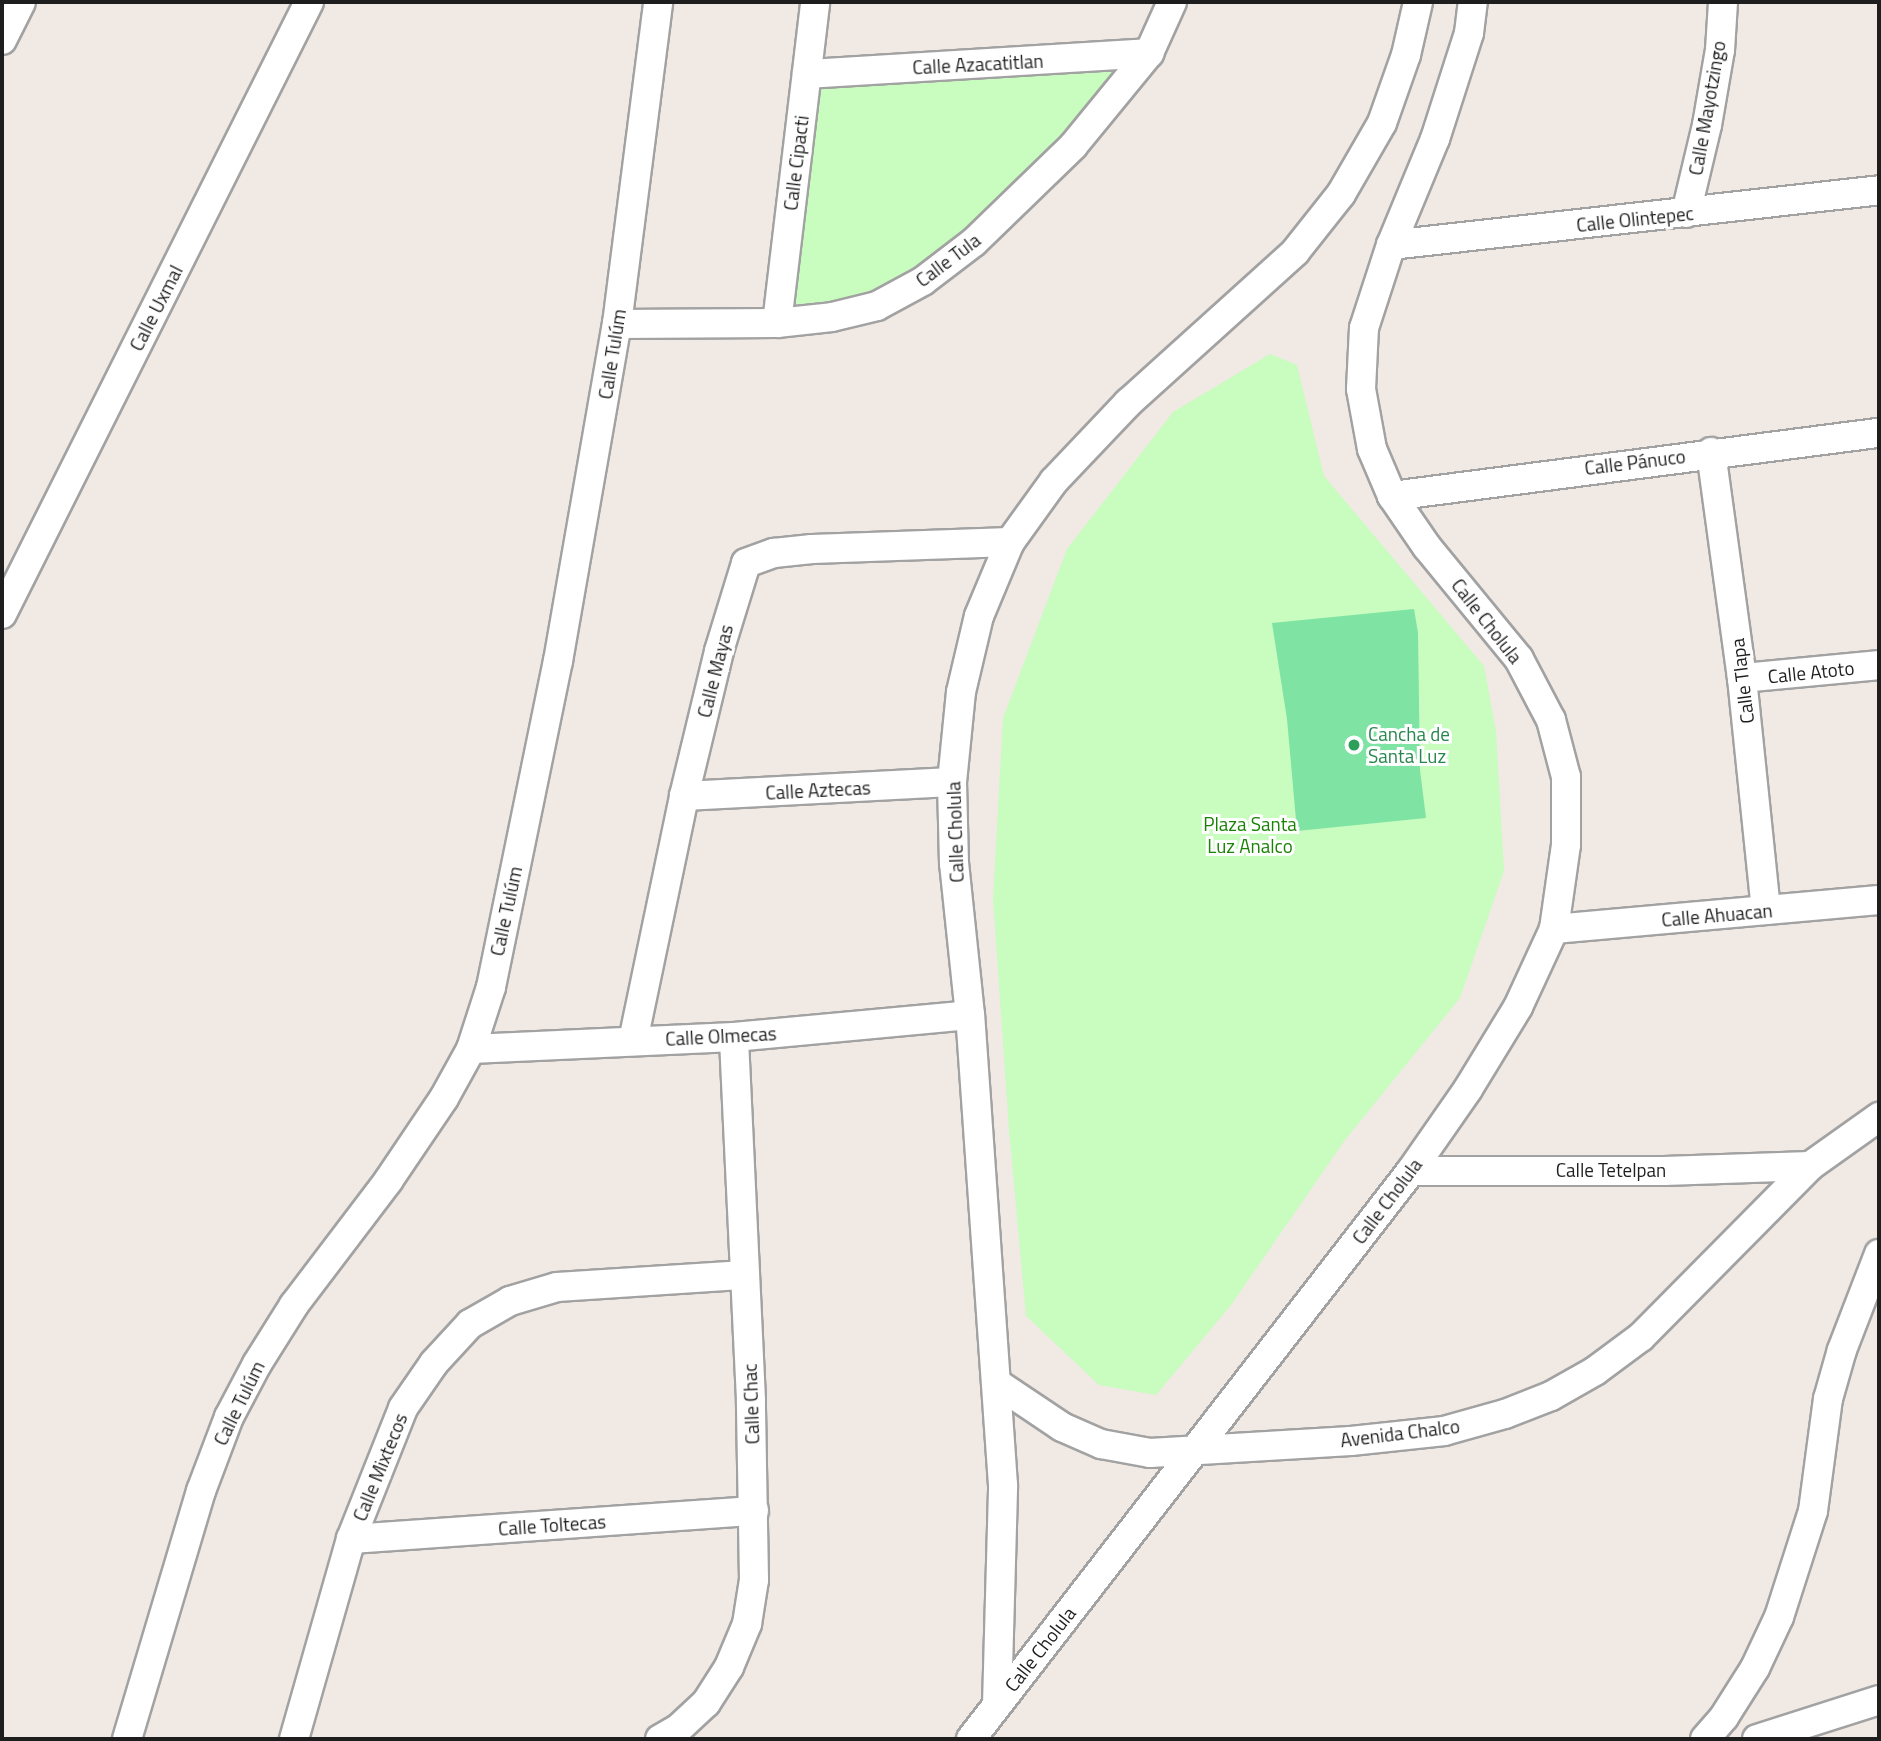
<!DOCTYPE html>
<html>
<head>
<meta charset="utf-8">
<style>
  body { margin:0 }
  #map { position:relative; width:1881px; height:1741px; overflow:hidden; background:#f0e9e4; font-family:"Titillium Web",sans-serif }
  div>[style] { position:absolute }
  .park>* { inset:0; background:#c9fcbf }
  .pitch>* { inset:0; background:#7ee3a3 }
  .roads { filter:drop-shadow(2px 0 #a2a2a2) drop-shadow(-2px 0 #a2a2a2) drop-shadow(0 2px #a2a2a2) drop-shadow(0 -2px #a2a2a2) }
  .minor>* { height:28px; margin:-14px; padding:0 14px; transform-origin:14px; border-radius:14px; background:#fff }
  .dots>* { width:19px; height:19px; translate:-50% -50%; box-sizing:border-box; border:4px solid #fff; border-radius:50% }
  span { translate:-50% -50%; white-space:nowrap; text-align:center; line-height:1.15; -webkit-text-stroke:6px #fff; paint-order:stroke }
  .street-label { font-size:19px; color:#1e1e1e }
  .leisure-label { font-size:19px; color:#27864d }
  .left { translate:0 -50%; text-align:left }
  .park-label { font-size:19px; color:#1a8306 }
  .frame { position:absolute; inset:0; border:4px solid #1e1e1e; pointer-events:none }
</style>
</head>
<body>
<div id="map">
  <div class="park">
    <i style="clip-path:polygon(1143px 57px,1012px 201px,883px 299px,778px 320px,809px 77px)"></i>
    <i style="clip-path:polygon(1270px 354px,1297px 365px,1324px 476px,1484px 666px,1496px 731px,1504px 871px,1460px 998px,1345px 1140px,1231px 1305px,1156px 1395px,1099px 1385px,1026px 1316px,1009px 1130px,993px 899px,1003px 718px,1067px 549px,1173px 412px)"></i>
  </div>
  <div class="pitch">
    <i style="clip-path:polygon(1414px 609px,1418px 633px,1420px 770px,1426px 818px,1297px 831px,1287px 719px,1272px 623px)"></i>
  </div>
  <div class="roads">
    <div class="minor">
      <i style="left:2px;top:40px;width:42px;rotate:-63.4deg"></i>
      <i style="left:807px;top:74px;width:343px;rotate:-3.5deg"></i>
      <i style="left:1686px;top:213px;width:90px;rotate:-76.6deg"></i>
      <i style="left:1707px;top:125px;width:76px;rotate:-80.2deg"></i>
      <i style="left:1720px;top:50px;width:48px;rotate:-86.4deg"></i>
      <i style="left:1391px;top:245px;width:491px;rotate:-6.4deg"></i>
      <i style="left:777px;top:323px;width:323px;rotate:-83.2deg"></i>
      <i style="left:617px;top:324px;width:160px;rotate:-0.4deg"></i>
      <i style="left:777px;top:323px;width:55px;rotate:-6.2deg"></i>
      <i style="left:832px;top:317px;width:46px;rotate:-13.7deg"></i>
      <i style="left:877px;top:306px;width:52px;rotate:-28.5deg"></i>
      <i style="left:923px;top:281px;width:64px;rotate:-37.4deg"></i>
      <i style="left:974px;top:242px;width:138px;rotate:-44.1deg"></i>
      <i style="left:1073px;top:146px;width:120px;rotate:-50.7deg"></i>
      <i style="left:1149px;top:53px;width:56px;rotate:-65.7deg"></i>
      <i style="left:1711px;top:452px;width:228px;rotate:82.2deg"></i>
      <i style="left:1742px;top:678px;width:233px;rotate:84.1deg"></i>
      <i style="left:1392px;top:496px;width:491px;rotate:-7.4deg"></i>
      <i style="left:2px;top:614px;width:685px;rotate:-63.36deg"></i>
      <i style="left:1742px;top:678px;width:138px;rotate:-5.4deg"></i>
      <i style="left:684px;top:796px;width:268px;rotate:-3deg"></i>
      <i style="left:1554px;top:929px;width:326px;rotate:-5.1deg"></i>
      <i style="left:633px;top:1041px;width:250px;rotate:-78.2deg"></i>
      <i style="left:684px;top:796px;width:149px;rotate:-76.4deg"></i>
      <i style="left:719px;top:651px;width:92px;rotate:-72.9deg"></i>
      <i style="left:746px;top:563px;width:30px;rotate:-20deg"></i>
      <i style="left:774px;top:553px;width:38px;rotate:-6deg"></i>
      <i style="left:812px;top:549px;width:198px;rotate:-2deg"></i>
      <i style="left:471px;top:1049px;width:263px;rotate:-2.6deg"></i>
      <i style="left:734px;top:1037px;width:237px;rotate:-5.3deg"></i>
      <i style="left:1411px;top:1171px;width:253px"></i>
      <i style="left:1664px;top:1171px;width:146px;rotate:-2deg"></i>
      <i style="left:998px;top:1384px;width:77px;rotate:33.9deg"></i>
      <i style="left:1062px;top:1427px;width:43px;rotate:23.6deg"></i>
      <i style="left:1101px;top:1444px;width:50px;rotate:10.4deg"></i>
      <i style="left:1150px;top:1453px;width:201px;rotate:-3.4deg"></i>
      <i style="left:1351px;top:1441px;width:94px;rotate:-6.1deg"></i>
      <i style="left:1444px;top:1431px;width:63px;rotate:-15.6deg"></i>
      <i style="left:1505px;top:1414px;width:49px;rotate:-21.4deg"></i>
      <i style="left:1551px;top:1396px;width:51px;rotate:-29.6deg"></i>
      <i style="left:1595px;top:1371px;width:57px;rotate:-36.5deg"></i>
      <i style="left:1641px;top:1337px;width:240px;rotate:-45.3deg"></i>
      <i style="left:1810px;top:1166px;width:85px;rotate:-35.4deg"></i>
      <i style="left:351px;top:1539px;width:404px;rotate:-4deg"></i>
      <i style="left:997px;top:1705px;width:220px;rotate:-88.4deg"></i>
      <i style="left:1003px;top:1485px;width:471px;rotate:-94deg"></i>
      <i style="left:970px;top:1015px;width:152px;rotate:-96deg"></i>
      <i style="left:954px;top:864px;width:82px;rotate:-91.4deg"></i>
      <i style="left:952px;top:782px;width:90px;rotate:-84.3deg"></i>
      <i style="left:961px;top:692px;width:78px;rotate:-76.7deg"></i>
      <i style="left:979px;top:616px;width:80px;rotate:-67.3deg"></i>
      <i style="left:1010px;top:542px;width:75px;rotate:-54.2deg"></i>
      <i style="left:1054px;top:481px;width:108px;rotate:-46.5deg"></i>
      <i style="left:1128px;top:403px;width:225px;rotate:-42.1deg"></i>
      <i style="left:1295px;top:252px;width:74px;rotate:-51.6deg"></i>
      <i style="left:1341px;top:194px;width:82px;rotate:-60deg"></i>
      <i style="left:1382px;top:123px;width:72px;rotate:-70.6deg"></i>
      <i style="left:1406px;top:55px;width:54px;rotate:-77.2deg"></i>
      <i style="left:127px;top:1739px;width:259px;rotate:-73.4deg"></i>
      <i style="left:201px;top:1491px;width:79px;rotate:-69.3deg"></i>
      <i style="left:229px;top:1417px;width:60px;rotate:-62.2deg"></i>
      <i style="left:257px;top:1364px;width:70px;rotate:-57.9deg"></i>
      <i style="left:294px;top:1305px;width:156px;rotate:-52.8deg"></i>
      <i style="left:388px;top:1181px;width:100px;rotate:-56deg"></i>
      <i style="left:444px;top:1098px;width:56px;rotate:-61.1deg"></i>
      <i style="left:471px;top:1049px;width:65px;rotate:-72.1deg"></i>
      <i style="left:491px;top:987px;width:333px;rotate:-78.4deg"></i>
      <i style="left:558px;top:661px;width:342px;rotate:-80.1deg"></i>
      <i style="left:617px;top:324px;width:325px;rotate:-82.7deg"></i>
      <i style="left:294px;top:1739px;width:208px;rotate:-74.1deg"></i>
      <i style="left:351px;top:1539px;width:141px;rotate:-68.3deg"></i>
      <i style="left:403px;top:1408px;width:55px;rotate:-55.4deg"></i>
      <i style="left:434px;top:1363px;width:53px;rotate:-47.3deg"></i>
      <i style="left:470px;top:1324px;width:46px;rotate:-29.9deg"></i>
      <i style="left:510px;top:1301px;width:49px;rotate:-16.6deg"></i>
      <i style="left:557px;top:1287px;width:188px;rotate:-3.7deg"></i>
      <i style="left:660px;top:1739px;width:22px;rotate:-30deg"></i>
      <i style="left:679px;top:1728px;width:37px;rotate:-43deg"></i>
      <i style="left:706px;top:1703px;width:43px;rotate:-57.4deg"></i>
      <i style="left:729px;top:1667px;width:47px;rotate:-67.3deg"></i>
      <i style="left:747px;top:1624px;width:45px;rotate:-81deg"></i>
      <i style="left:754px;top:1580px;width:180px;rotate:-91deg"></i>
      <i style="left:751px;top:1400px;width:363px;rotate:-92.7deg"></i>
      <i style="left:971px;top:1739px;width:718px;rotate:-52.24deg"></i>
      <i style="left:1411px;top:1171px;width:100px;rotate:-55.2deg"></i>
      <i style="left:1468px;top:1089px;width:96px;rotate:-58.6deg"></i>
      <i style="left:1518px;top:1007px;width:86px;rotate:-65.2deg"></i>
      <i style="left:1554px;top:929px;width:85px;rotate:-81.9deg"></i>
      <i style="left:1566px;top:845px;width:68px;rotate:-90deg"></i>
      <i style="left:1566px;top:777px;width:59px;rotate:-104.7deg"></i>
      <i style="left:1551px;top:720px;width:69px;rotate:-117.7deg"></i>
      <i style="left:1519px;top:659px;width:145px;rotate:-129.4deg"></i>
      <i style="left:1427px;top:547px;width:62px;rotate:-124.5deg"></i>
      <i style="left:1392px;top:496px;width:51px;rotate:-113.1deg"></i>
      <i style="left:1372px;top:449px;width:61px;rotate:-100.4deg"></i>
      <i style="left:1361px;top:389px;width:61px;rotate:-87.2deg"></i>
      <i style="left:1364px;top:328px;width:87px;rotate:-72deg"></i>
      <i style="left:1391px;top:245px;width:115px;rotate:-67.5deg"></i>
      <i style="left:1435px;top:139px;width:111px;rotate:-72.2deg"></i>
      <i style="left:1469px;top:33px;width:31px;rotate:-83deg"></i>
      <i style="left:1705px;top:1739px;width:29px;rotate:-49deg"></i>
      <i style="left:1724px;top:1717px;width:58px;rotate:-57.7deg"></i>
      <i style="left:1755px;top:1668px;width:56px;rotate:-64.8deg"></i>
      <i style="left:1779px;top:1617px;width:111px;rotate:-72.2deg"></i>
      <i style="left:1813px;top:1511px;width:113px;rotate:-82.4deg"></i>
      <i style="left:1828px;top:1399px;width:51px;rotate:-74.1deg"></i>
      <i style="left:1842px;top:1350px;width:103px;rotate:-68.9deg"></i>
      <i style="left:1757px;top:1739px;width:128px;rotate:-17.7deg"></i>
    </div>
  </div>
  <div class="dots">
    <i style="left:1354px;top:745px;background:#2e9e5b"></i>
  </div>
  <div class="street-label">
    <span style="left:978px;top:64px;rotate:-3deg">Calle Azacatitlan</span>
    <span style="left:1707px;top:108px;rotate:-80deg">Calle Mayotzingo</span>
    <span style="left:796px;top:163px;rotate:-83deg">Calle Cipacti</span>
    <span style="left:1635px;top:219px;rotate:-6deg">Calle Olintepec</span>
    <span style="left:948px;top:260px;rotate:-37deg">Calle Tula</span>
    <span style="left:156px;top:308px;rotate:-63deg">Calle Uxmal</span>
    <span style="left:612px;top:354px;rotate:-81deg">Calle Tulúm</span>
    <span style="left:1635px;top:462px;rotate:-7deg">Calle Pánuco</span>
    <span style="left:1487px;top:621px;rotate:52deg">Calle Cholula</span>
    <span style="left:715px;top:671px;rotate:-76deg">Calle Mayas</span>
    <span style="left:1811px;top:672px;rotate:-6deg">Calle Atoto</span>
    <span style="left:1742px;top:681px;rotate:-97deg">Calle Tlapa</span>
    <span style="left:818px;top:790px;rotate:-3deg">Calle Aztecas</span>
    <span style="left:955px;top:832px;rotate:-92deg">Calle Cholula</span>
    <span style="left:506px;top:911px;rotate:-78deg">Calle Tulúm</span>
    <span style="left:1717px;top:915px;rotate:-5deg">Calle Ahuacan</span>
    <span style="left:721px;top:1036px;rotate:-3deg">Calle Olmecas</span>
    <span style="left:1611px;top:1170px">Calle Tetelpan</span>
    <span style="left:1387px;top:1201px;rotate:-53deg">Calle Cholula</span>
    <span style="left:239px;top:1403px;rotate:-64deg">Calle Tulúm</span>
    <span style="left:751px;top:1404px;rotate:-92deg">Calle Chac</span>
    <span style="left:1400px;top:1433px;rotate:-7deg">Avenida Chalco</span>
    <span style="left:380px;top:1467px;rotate:-68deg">Calle Mixtecos</span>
    <span style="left:552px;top:1525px;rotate:-4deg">Calle Toltecas</span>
    <span style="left:1040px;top:1649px;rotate:-52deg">Calle Cholula</span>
  </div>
  <div class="leisure-label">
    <span class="left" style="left:1368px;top:745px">Cancha de<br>Santa Luz</span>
  </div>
  <div class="park-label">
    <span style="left:1250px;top:835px">Plaza Santa<br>Luz Analco</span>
  </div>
  <div class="frame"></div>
</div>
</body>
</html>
